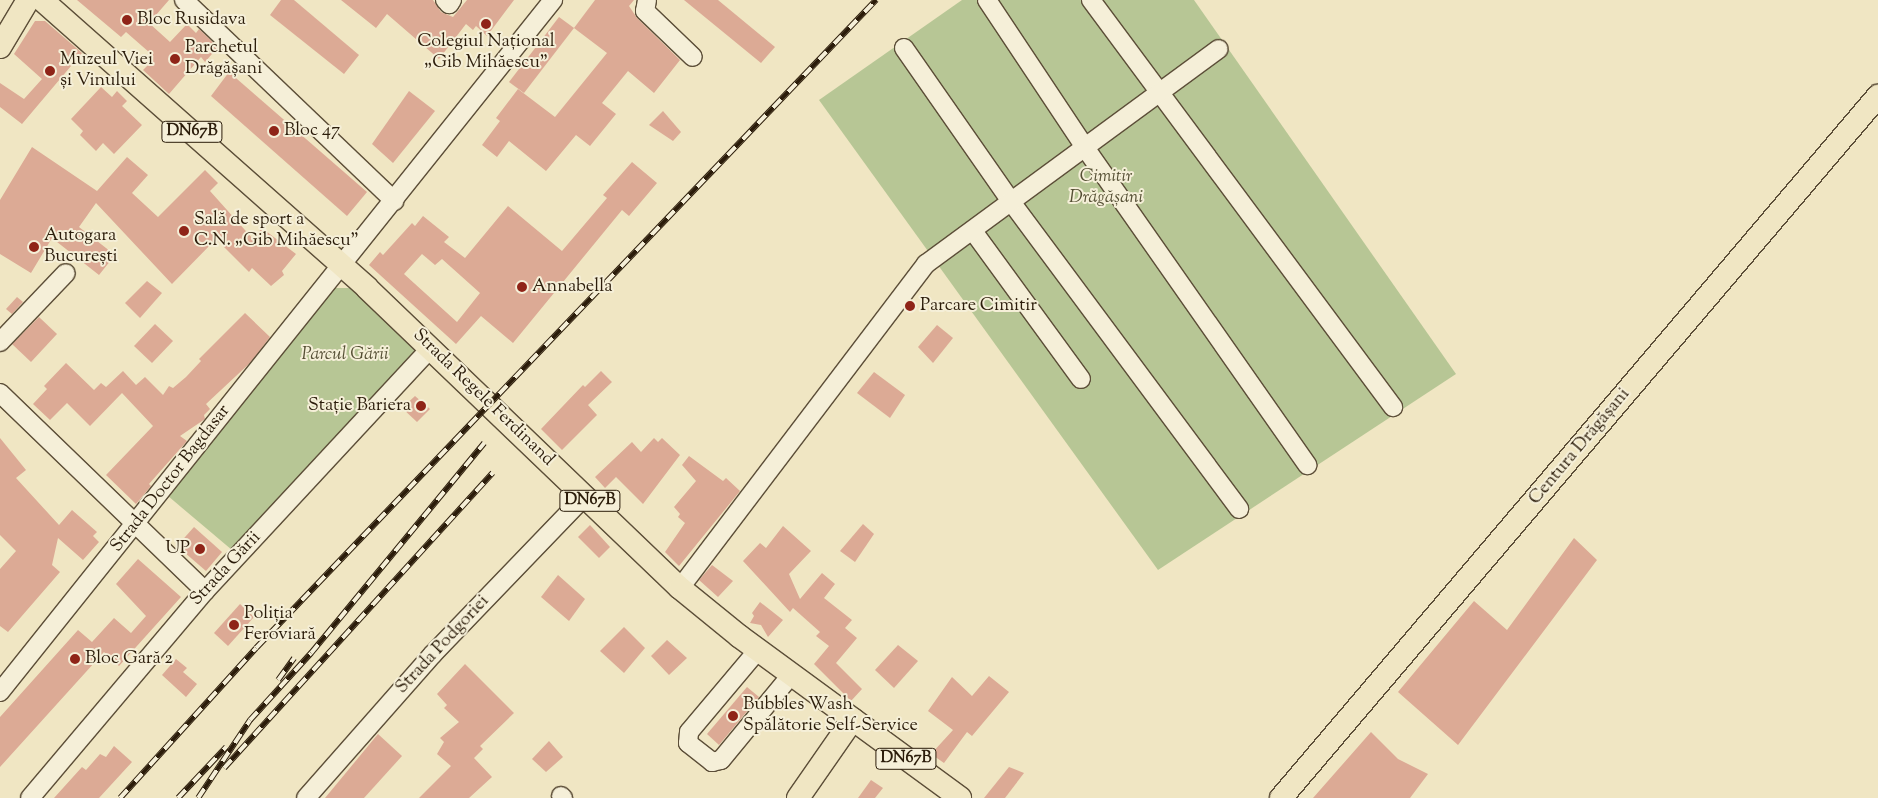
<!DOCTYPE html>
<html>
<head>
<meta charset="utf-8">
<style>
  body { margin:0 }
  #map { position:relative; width:1878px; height:798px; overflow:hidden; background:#f0e6c3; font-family:"Sorts Mill Goudy",serif }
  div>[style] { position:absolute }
  .green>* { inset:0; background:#b7c695 }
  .building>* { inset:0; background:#dcaa95 }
  .roads { filter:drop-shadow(1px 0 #5c4e38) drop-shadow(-1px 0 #5c4e38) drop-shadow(0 1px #5c4e38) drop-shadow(0 -1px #5c4e38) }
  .minor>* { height:18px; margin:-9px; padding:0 9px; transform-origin:9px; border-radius:9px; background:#f5efd8 }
  .major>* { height:22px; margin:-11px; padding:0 11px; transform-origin:11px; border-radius:11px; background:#f0e6c3 }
  .rail>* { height:5.5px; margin-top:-2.75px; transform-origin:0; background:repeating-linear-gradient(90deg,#f5efd8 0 11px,#2b1c0a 0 22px); box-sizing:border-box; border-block:1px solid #2b1c0a }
  .dots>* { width:14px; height:14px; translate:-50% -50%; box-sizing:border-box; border:2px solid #f5efd8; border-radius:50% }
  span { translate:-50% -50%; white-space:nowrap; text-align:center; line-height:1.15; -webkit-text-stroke:4px #f5efd8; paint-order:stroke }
  .shield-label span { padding:1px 4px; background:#f5efd8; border:1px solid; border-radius:4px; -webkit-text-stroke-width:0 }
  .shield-label { font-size:16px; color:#2b1c0a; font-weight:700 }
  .poi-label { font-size:18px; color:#2b1c0a }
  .left { translate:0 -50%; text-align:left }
  .right { translate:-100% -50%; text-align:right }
  .park-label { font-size:18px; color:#554f34; font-style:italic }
  .street-label { font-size:18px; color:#2b1c0a }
</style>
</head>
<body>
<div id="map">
  <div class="green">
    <i style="clip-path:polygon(962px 0,1194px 0,1456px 374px,1158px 570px,819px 100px)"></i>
    <i style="clip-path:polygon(333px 288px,351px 288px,416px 352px,232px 550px,168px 496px)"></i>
  </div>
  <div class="building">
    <i style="clip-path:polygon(77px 0,169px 0,149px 23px,170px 42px,187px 24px,196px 33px,199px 29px,218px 47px,205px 62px,201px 57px,169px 94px,143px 70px,152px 61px,147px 57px,150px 53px,126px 32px,121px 37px)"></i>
    <i style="clip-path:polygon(281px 0,294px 0,359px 55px,344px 74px,270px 15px)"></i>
    <i style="clip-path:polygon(341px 0,433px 0,441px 12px,453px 17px,467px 0,514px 0,487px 36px,476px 26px,473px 30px,466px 24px,439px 59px,387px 14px,376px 28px)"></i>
    <i style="clip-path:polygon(595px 0,634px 0,629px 6px,637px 18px,680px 60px,654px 93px,628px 71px,602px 103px,616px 114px,590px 146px,576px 135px,546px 171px,509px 141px,497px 157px,482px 145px,500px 121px,496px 118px,518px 89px,555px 117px,607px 53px,574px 28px)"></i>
    <i style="clip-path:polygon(684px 0,718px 0,775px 47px,761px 63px)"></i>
    <i style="clip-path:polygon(559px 17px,574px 28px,524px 93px,509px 82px)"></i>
    <i style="clip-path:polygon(35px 21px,45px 21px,82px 53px,22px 124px,0 107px,0 83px,24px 99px,42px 79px,14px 54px)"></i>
    <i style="clip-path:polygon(229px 72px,367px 192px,347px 216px,211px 96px)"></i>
    <i style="clip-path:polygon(101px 87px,112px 97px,117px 91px,127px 101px,122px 106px,142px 125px,114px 154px,103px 143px,96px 151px,80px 135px,83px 131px,71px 119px)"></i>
    <i style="clip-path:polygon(409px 91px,435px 111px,393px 163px,372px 144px)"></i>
    <i style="clip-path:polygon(663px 111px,681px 132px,673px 141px,649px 125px)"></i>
    <i style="clip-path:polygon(32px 147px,97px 191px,127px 157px,148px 175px,132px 193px,158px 217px,205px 170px,218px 183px,210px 191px,253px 239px,262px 228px,296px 254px,282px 271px,284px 275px,271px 286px,252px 268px,249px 272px,216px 239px,172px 284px,96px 203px,79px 227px,115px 255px,99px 275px,52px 238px,31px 273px,0 254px,0 200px)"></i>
    <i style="clip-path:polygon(evenodd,632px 162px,657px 183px,629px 216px,622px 210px,513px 343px,481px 316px,456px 344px,369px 265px,380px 252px,383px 255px,412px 223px,415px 226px,423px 216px,449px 237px,444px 242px,465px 258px,508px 206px,562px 251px,607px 198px,603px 195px,632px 162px,422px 254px,435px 265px,442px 259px,480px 293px,457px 322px,404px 274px,422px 254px)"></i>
    <i style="clip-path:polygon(147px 281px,162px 293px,140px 318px,125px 303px)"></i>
    <i style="clip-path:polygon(17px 297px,23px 302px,12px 314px,6px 309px)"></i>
    <i style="clip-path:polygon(245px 313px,270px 337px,251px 362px,206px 404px,210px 409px,204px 415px,205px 419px,180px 436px,187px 441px,149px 484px,151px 486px,136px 504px,106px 475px,153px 426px,122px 393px,90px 426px,67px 403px,50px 420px,33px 404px,47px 389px,44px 386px,66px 363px,94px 390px,101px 383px,106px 387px,123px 371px,136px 385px,145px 377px,163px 395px,169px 386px,173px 388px,186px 377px,201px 361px,199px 359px)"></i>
    <i style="clip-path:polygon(39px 317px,57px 334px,31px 362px,12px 344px)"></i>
    <i style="clip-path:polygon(155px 324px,173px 341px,152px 363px,134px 346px)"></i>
    <i style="clip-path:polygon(937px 325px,953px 338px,933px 363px,918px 347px)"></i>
    <i style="clip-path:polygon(601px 371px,612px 382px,588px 405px,597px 415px,562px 450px,541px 429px,583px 385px,585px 387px)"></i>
    <i style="clip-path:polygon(874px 372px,905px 395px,890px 418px,857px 393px)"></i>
    <i style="clip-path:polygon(415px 396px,430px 409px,417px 422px,402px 408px)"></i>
    <i style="clip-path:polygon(0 438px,26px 470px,16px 478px,59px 525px,72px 510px,97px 532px,93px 536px,99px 542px,83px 560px,58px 538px,52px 565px,60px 572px,8px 632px,0 626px,0 569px,16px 551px,0 535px)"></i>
    <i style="clip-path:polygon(654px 438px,658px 442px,662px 438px,680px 455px,643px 504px,616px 477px,605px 488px,595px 477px,632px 442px,641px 452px)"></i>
    <i style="clip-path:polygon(689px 456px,723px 481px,726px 478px,740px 491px,679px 566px,665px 552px,685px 523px,678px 517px,680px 514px,674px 507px,696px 481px,682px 465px)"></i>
    <i style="clip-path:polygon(863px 524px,874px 534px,855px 562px,840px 551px)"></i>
    <i style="clip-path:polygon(590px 525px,610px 547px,599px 558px,578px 537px)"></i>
    <i style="clip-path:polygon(783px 526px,811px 551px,789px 574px,800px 599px,822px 573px,835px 584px,824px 598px,852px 620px,845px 628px,857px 638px,836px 663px,862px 689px,851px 701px,814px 664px,829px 646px,816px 636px,820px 632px,793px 608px,790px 612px,743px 561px,760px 543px,766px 548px)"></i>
    <i style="clip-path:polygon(194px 527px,222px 552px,206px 571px,177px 546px)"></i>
    <i style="clip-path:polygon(1574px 538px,1597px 560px,1458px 745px,1398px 692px,1474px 601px,1507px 630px)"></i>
    <i style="clip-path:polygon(138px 559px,181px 597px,119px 666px,104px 652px,0 767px,0 717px,78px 630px,92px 642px,114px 618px,131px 633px,146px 616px,116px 584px)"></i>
    <i style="clip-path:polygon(712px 565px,733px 581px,718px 597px,699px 580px)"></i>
    <i style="clip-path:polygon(558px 575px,585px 599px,569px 621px,541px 597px)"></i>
    <i style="clip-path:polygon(760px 602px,783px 620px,768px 637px,761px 625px,750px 623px,754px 616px,752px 613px)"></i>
    <i style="clip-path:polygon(240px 604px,254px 617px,228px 646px,214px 633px)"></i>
    <i style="clip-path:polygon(624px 627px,645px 648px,624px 673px,600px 651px)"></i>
    <i style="clip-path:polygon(667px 640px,687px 658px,669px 675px,651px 656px)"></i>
    <i style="clip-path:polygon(898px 645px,918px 661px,894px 688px,875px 670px)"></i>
    <i style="clip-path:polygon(176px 659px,187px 668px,183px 672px,197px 684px,186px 697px,162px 675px)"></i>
    <i style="clip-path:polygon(465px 664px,514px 713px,480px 746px,483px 749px,474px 758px,492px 777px,469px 798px,419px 798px,451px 766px,437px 754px,444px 742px,440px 738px,459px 722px,444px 708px,447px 705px,437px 694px)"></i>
    <i style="clip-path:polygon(989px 676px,1009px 692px,972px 736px,967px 732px,944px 763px,931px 754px,953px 730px,928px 711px,952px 677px,972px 696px)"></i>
    <i style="clip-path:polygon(747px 687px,759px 697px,719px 745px,707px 734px)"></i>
    <i style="clip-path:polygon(1371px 732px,1398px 759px,1428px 774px,1410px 798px,1313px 798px)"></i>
    <i style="clip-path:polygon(378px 734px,402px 756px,364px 798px,325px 798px)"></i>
    <i style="clip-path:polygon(549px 741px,563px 757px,546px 772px,532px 759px)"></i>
    <i style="clip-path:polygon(114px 746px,132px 762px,99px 798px,54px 798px,82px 767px,86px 770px,100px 754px,106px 757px)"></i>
    <i style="clip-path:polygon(1009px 767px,1024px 773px,1005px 798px,984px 798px)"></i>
    <i style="clip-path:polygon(871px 780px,883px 788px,875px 798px,858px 798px)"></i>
  </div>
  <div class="roads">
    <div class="minor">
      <i style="left:184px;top:0;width:291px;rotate:43.7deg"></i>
      <i style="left:445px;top:0;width:6px;rotate:45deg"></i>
      <i style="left:449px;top:4px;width:5px;rotate:-53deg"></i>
      <i style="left:647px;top:0;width:11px;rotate:100deg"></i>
      <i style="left:645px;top:11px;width:66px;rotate:43.8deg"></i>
      <i style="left:987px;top:0;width:179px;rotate:56.4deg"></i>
      <i style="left:1086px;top:149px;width:386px;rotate:55deg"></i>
      <i style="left:1091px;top:0;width:507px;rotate:53.42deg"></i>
      <i style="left:904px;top:48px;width:189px;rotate:55.1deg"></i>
      <i style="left:1012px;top:203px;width:381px;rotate:53.4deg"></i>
      <i style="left:973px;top:231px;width:183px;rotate:53.9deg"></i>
      <i style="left:0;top:342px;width:95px;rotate:-46.3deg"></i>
      <i style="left:0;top:393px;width:285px;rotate:44deg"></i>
      <i style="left:680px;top:588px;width:407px;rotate:-52.8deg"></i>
      <i style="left:926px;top:264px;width:363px;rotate:-36.3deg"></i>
      <i style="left:758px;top:650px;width:107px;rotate:130.1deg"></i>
      <i style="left:689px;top:732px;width:11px;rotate:95deg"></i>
      <i style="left:688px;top:743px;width:31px;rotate:38deg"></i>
      <i style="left:712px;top:762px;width:9px;rotate:-13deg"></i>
      <i style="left:721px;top:760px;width:110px;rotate:-50.5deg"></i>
      <i style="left:0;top:692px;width:886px;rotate:-51.37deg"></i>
      <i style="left:561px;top:796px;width:3px;rotate:45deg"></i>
      <i style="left:30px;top:798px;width:271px;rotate:-49.8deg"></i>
      <i style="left:205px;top:591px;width:332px;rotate:-47.1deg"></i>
      <i style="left:306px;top:798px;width:191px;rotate:-48.6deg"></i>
      <i style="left:432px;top:655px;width:221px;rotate:-46.1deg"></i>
    </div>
    <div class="major">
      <i style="left:42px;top:0;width:434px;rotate:41.5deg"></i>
      <i style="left:367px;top:288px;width:434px;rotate:43.8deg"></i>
      <i style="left:680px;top:588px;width:76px;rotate:39.1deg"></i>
      <i style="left:739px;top:636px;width:274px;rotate:36.2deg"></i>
      <i style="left:0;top:47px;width:55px;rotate:-59.2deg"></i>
      <i style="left:798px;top:798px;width:96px;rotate:-55.2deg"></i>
      <i style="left:1281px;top:798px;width:922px;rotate:-49.62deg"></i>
    </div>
  </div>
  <div class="rail">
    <i style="left:278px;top:680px;width:27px;rotate:-54deg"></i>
    <i style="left:224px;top:768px;width:399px;rotate:-47.7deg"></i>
    <i style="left:120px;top:798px;width:202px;rotate:-47.8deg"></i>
    <i style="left:256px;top:648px;width:897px;rotate:-46.27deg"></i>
    <i style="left:178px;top:798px;width:70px;rotate:-46.7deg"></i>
    <i style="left:198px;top:798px;width:94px;rotate:-56.3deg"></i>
    <i style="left:250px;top:720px;width:91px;rotate:-47.7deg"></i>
    <i style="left:311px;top:653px;width:272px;rotate:-50.5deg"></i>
  </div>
  <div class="dots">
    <i style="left:127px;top:20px;background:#8f2418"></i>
    <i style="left:486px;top:24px;background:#8f2418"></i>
    <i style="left:175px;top:59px;background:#8f2418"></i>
    <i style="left:50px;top:71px;background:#8f2418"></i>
    <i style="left:274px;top:131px;background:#8f2418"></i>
    <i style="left:184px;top:231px;background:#8f2418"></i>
    <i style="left:34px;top:247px;background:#8f2418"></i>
    <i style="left:522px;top:287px;background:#8f2418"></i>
    <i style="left:910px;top:306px;background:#8f2418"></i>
    <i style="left:421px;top:406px;background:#8f2418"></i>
    <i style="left:200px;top:549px;background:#8f2418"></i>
    <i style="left:234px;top:625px;background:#8f2418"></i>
    <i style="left:75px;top:659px;background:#8f2418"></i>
    <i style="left:733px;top:716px;background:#8f2418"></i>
  </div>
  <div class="shield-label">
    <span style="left:192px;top:132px">DN67B</span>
    <span style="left:590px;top:501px">DN67B</span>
    <span style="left:906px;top:759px">DN67B</span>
  </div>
  <div class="poi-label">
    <span class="left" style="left:137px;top:20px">Bloc Rusidava</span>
    <span style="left:486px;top:53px">Colegiul Național<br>„Gib Mihăescu”</span>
    <span class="left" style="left:185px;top:59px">Parchetul<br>Drăgășani</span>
    <span class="left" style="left:60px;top:71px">Muzeul Viei<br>și Vinului</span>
    <span class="left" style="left:284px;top:131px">Bloc 47</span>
    <span class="left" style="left:194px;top:231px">Sală de sport a<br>C.N. „Gib Mihăescu”</span>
    <span class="left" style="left:44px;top:247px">Autogara<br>București</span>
    <span class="left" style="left:532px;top:287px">Annabella</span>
    <span class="left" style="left:920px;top:306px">Parcare Cimitir</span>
    <span class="right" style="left:411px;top:406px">Stație Bariera</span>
    <span class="right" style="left:190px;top:549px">UP</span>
    <span class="left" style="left:244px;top:625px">Poliția<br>Feroviară</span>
    <span class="left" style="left:85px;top:659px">Bloc Gară 2</span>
    <span class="left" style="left:743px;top:716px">Bubbles Wash<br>Spălătorie Self-Service</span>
  </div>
  <div class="park-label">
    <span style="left:1106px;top:188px">Cimitir<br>Drăgășani</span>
    <span style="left:345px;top:355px">Parcul Gării</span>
  </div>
  <div class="street-label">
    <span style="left:483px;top:398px;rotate:44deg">Strada Regele Ferdinand</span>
    <span style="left:1580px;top:447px;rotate:-50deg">Centura Drăgășani</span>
    <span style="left:171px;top:479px;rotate:-52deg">Strada Doctor Bagdasar</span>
    <span style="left:226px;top:569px;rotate:-47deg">Strada Gării</span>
    <span style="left:443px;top:645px;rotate:-47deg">Strada Podgoriei</span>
  </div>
</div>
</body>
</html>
